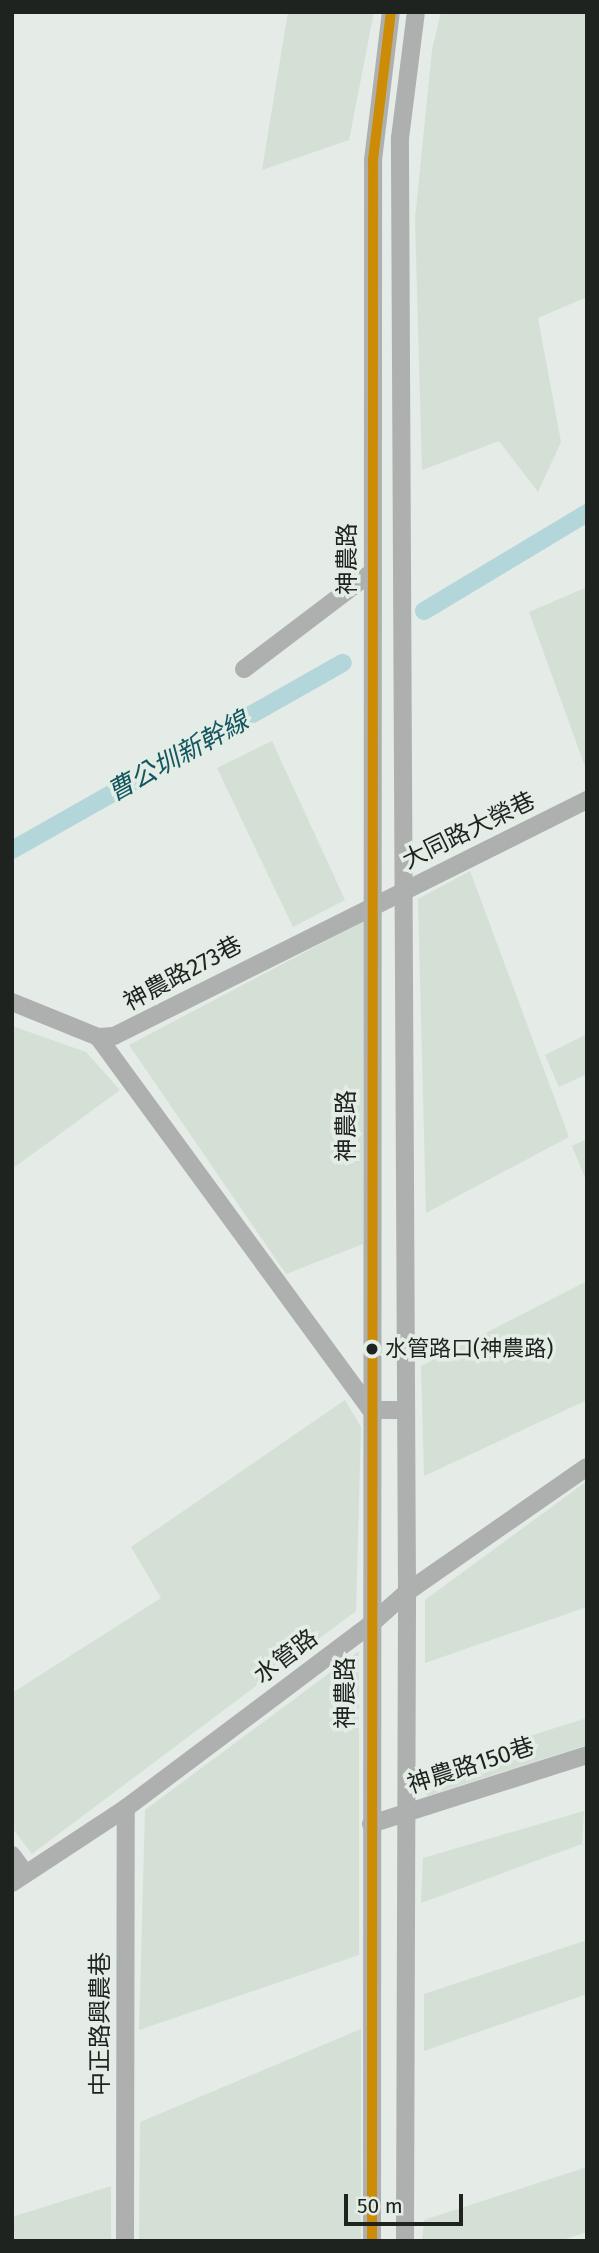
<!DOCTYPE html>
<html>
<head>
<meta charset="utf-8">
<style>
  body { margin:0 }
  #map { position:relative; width:599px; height:2253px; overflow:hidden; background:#e5ebe6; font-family:"Fira Sans","Noto Sans TC",sans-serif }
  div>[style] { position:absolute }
  .built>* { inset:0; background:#d4e0d6 }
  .canal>* { height:18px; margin:-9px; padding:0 9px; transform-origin:9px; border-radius:9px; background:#b3d6db }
  .minor>* { height:18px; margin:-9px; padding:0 9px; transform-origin:9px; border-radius:9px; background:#aeb0b0 }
  .bus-1>* { height:10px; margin:-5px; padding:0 5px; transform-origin:5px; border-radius:5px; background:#cc8c06 }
  .dots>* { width:19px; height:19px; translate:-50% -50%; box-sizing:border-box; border:4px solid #e3ede5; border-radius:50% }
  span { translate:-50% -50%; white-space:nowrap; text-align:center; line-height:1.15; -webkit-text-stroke:7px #e3ede5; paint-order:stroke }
  .bus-label { font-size:22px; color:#1f2320 }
  .left { translate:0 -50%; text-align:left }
  .street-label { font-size:24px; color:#1f2320 }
  .water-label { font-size:26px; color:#135660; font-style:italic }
  .frame { position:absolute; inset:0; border:14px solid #1f2320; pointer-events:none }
  .scale { position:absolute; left:344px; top:2194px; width:119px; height:32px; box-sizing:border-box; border:4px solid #1f2320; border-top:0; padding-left:9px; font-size:21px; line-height:24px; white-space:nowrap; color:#1f2320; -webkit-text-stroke:5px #e3ede5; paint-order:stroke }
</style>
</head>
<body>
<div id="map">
  <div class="built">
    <i style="clip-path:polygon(288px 12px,374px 12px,349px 140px,262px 170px)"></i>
    <i style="clip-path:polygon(441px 12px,587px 12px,587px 297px,538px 318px,561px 442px,538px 492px,499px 441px,422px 470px,415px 219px,432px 50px)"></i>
    <i style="clip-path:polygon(587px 587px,587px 772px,529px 612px)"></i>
    <i style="clip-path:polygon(272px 741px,345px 900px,293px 927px,217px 768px)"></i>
    <i style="clip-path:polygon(470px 871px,569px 1137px,426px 1213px,418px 899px)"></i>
    <i style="clip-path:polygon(364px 921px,363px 1244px,286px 1274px,129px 1045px)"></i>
    <i style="clip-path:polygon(12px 1026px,86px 1052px,120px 1090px,12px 1169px)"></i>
    <i style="clip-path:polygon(587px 1034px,587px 1074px,559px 1087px,545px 1055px)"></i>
    <i style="clip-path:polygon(587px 1139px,587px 1183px,572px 1146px)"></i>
    <i style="clip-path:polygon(587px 1281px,587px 1400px,424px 1476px,421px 1366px)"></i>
    <i style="clip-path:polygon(345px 1400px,361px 1427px,356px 1611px,32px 1854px,12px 1828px,12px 1693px,161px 1598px,131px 1547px)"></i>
    <i style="clip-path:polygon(587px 1481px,587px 1607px,425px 1663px,425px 1600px)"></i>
    <i style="clip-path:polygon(359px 1651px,359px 1955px,139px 2030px,145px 1810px)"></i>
    <i style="clip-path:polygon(587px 1718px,587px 1745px,427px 1796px,425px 1769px)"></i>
    <i style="clip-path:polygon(584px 1811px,582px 1844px,421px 1903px,423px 1858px)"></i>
    <i style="clip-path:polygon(587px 1940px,587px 1994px,424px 2051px,424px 1994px)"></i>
    <i style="clip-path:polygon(361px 2029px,361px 2241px,139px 2241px,140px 2122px)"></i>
    <i style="clip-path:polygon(587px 2167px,587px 2232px,559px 2241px,422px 2241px,424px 2220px)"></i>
    <i style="clip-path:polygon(111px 2186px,111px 2241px,12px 2241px,12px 2217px)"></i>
  </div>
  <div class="canal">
    <i style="left:424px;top:611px;width:190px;rotate:-31deg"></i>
    <i style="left:12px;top:850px;width:380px;rotate:-29.5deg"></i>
  </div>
  <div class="minor">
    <i style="left:244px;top:669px;width:162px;rotate:-37.2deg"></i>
    <i style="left:12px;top:1002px;width:93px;rotate:22.1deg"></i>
    <i style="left:98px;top:1037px;width:16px;rotate:-4deg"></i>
    <i style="left:114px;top:1036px;width:529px;rotate:-26.52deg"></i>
    <i style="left:98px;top:1037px;width:462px;rotate:53.8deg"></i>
    <i style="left:371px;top:1410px;width:35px"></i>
    <i style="left:371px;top:1824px;width:227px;rotate:-17.7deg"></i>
    <i style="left:12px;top:1855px;width:22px;rotate:54deg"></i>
    <i style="left:12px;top:1883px;width:136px;rotate:-33.3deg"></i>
    <i style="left:126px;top:1808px;width:306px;rotate:-36.9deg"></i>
    <i style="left:371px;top:1624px;width:48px;rotate:-41.6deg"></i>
    <i style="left:407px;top:1592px;width:219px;rotate:-34.8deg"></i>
    <i style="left:125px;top:2241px;width:433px;rotate:-89.9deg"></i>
    <i style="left:372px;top:2241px;width:2081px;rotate:-89.97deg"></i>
    <i style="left:373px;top:160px;width:149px;rotate:-83.1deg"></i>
    <i style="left:405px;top:2241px;width:649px;rotate:-89.82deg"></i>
    <i style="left:407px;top:1592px;width:1454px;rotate:-90.28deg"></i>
    <i style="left:400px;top:138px;width:127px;rotate:-82.8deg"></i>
  </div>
  <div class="bus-1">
    <i style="left:372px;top:2241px;width:2081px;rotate:-89.97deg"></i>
    <i style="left:373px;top:160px;width:149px;rotate:-83.1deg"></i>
  </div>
  <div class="dots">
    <i style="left:372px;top:1349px;background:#1f2320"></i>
  </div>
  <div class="bus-label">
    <span class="left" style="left:385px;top:1349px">水管路口(神農路)</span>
  </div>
  <div class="street-label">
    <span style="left:348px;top:559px;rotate:-90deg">神農路</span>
    <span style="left:469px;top:831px;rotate:-26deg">大同路大榮巷</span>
    <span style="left:183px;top:974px;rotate:-28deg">神農路273巷</span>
    <span style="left:347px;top:1126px;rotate:-90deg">神農路</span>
    <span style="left:286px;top:1657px;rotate:-37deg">水管路</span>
    <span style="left:346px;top:1693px;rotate:-90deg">神農路</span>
    <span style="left:471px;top:1766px;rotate:-18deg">神農路150巷</span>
    <span style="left:101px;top:2024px;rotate:-90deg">中正路興農巷</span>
  </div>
  <div class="water-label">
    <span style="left:178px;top:757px;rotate:-29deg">曹公圳新幹線</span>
  </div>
  <div class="frame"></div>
  <div class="scale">50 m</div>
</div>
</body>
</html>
